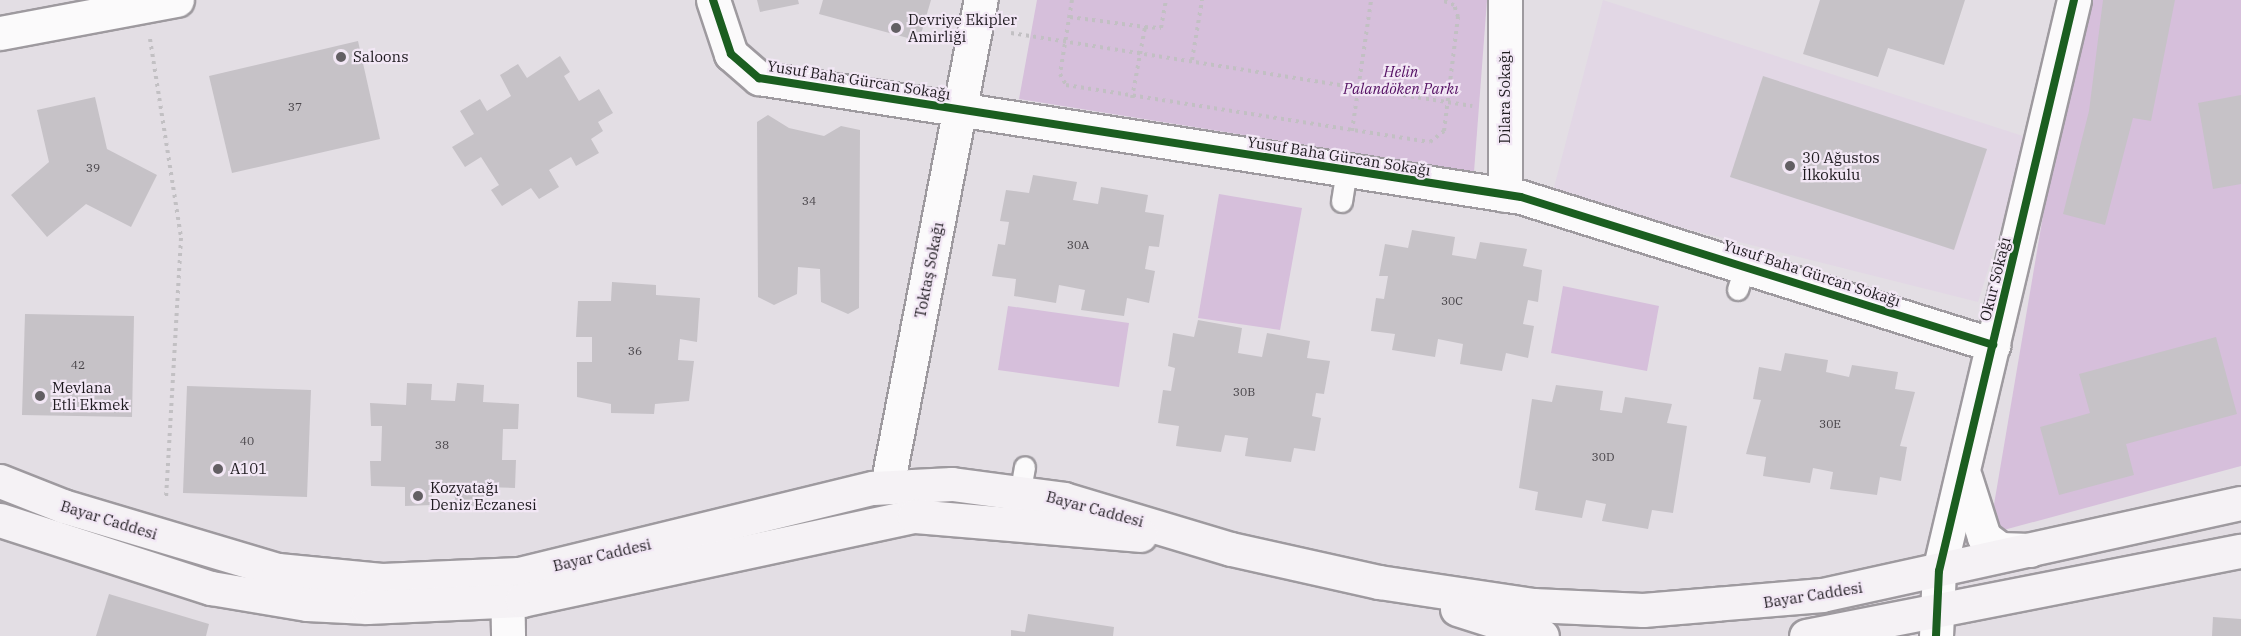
<!DOCTYPE html>
<html>
<head>
<meta charset="utf-8">
<style>
  body { margin:0 }
  #map { position:relative; width:2241px; height:636px; overflow:hidden; background:#e3dee4; font-family:"IBM Plex Serif",serif }
  div>[style] { position:absolute }
  .built>* { inset:0; background:#e2d7e5 }
  .green>* { inset:0; background:#d6bfdb }
  .building>* { inset:0; background:#c6c2c7 }
  .path>* { height:4px; margin-top:-2px; transform-origin:0; background:repeating-linear-gradient(90deg,#c2c0c3 0 3px,transparent 0 7.5px) }
  .roads { filter:drop-shadow(2px 0 #9e9a9f) drop-shadow(-2px 0 #9e9a9f) drop-shadow(0 2px #9e9a9f) drop-shadow(0 -2px #9e9a9f) }
  .service>* { height:20px; margin:-10px; padding:0 10px; transform-origin:10px; border-radius:10px; background:#fbfafb }
  .minor>* { height:33px; margin:-16.5px; padding:0 16.5px; transform-origin:16.5px; border-radius:16.5px; background:#fbfafb }
  .tertiary>* { height:33px; margin:-16.5px; padding:0 16.5px; transform-origin:16.5px; border-radius:16.5px; background:#fbfafb }
  .secondary>* { height:33px; margin:-16.5px; padding:0 16.5px; transform-origin:16.5px; border-radius:16.5px; background:#f5f2f5 }
  .cycleway>* { height:8px; margin:-4px; padding:0 4px; transform-origin:4px; border-radius:4px; background:#1b5e20 }
  .dots>* { width:16px; height:16px; translate:-50% -50%; box-sizing:border-box; border:3px solid #f2e7f5; border-radius:50% }
  span { translate:-50% -50%; white-space:nowrap; text-align:center; line-height:1.15; -webkit-text-stroke:4.5px #f2e7f5; paint-order:stroke }
  .number-label { font-size:12px; color:#484449 }
  .number-label span { -webkit-text-stroke-width:0 }
  .poi-label { font-size:15px; color:#1e1a1f }
  .left { translate:0 -50%; text-align:left }
  .park-label { font-size:15px; color:#541063; font-style:italic }
  .street-label { font-size:15px; color:#1e1a1f }
</style>
</head>
<body>
<div id="map">
  <div class="built">
    <i style="clip-path:polygon(1603px 0,2029px 138px,1978px 302px,1552px 195px)"></i>
  </div>
  <div class="green">
    <i style="clip-path:polygon(1037px 0,1487px 0,1474px 172px,1019px 99px)"></i>
    <i style="clip-path:polygon(2086px 0,2241px 0,2241px 466px,1989px 534px,2055px 145px)"></i>
    <i style="clip-path:polygon(1219px 194px,1302px 208px,1280px 330px,1198px 318px)"></i>
    <i style="clip-path:polygon(1563px 286px,1659px 306px,1647px 371px,1551px 353px)"></i>
    <i style="clip-path:polygon(1008px 306px,1129px 323px,1119px 387px,998px 370px)"></i>
  </div>
  <div class="building">
    <i style="clip-path:polygon(757px 0,798px 0,799px 4px,760px 12px)"></i>
    <i style="clip-path:polygon(823px 0,931px 0,919px 41px,819px 14px)"></i>
    <i style="clip-path:polygon(1820px 0,1965px 0,1944px 65px,1888px 48px,1878px 77px,1803px 54px)"></i>
    <i style="clip-path:polygon(2103px 0,2175px 0,2151px 121px,2133px 118px,2105px 225px,2063px 214px,2089px 111px)"></i>
    <i style="clip-path:polygon(358px 41px,380px 139px,232px 173px,209px 76px)"></i>
    <i style="clip-path:polygon(560px 56px,570px 72px,564px 76px,579px 101px,599px 89px,613px 113px,598px 122px,603px 131px,591px 139px,599px 153px,576px 166px,571px 157px,549px 170px,559px 187px,539px 199px,531px 188px,502px 206px,491px 190px,499px 185px,481px 157px,465px 167px,452px 147px,474px 134px,460px 111px,480px 99px,487px 111px,511px 96px,500px 75px,518px 64px,527px 78px)"></i>
    <i style="clip-path:polygon(1763px 76px,1987px 149px,1954px 250px,1730px 177px)"></i>
    <i style="clip-path:polygon(2241px 95px,2241px 184px,2213px 189px,2198px 103px)"></i>
    <i style="clip-path:polygon(95px 97px,107px 149px,157px 175px,131px 227px,86px 204px,47px 237px,11px 195px,49px 162px,37px 110px)"></i>
    <i style="clip-path:polygon(768px 115px,789px 128px,824px 136px,841px 126px,860px 130px,859px 308px,848px 314px,821px 302px,820px 269px,798px 267px,797px 294px,774px 305px,758px 297px,757px 122px)"></i>
    <i style="clip-path:polygon(1033px 175px,1077px 182px,1073px 200px,1098px 204px,1101px 187px,1148px 195px,1145px 212px,1164px 215px,1159px 247px,1149px 246px,1145px 269px,1155px 271px,1149px 303px,1127px 298px,1124px 316px,1081px 310px,1085px 290px,1059px 285px,1056px 303px,1014px 296px,1016px 279px,992px 276px,998px 244px,1005px 245px,1009px 222px,1000px 221px,1006px 190px,1029px 193px)"></i>
    <i style="clip-path:polygon(1412px 230px,1455px 237px,1452px 255px,1476px 259px,1480px 242px,1527px 249px,1523px 266px,1542px 270px,1538px 302px,1528px 300px,1523px 324px,1534px 326px,1528px 358px,1506px 353px,1502px 371px,1460px 364px,1463px 344px,1438px 339px,1435px 357px,1392px 350px,1395px 334px,1371px 331px,1376px 298px,1384px 299px,1388px 276px,1379px 276px,1385px 244px,1408px 248px)"></i>
    <i style="clip-path:polygon(612px 282px,656px 285px,656px 295px,700px 298px,697px 342px,680px 339px,678px 360px,694px 361px,689px 401px,655px 404px,654px 414px,611px 413px,611px 404px,577px 397px,577px 362px,592px 362px,592px 337px,576px 337px,578px 301px,611px 301px)"></i>
    <i style="clip-path:polygon(25px 314px,134px 316px,132px 417px,22px 415px)"></i>
    <i style="clip-path:polygon(1198px 320px,1242px 328px,1238px 353px,1262px 357px,1267px 333px,1310px 341px,1307px 358px,1330px 361px,1324px 394px,1316px 393px,1312px 416px,1321px 418px,1315px 451px,1294px 448px,1291px 462px,1245px 456px,1248px 438px,1225px 435px,1221px 452px,1176px 446px,1179px 426px,1158px 423px,1163px 390px,1171px 391px,1175px 368px,1168px 366px,1173px 333px,1194px 337px)"></i>
    <i style="clip-path:polygon(2216px 337px,2237px 414px,2126px 444px,2134px 475px,2059px 495px,2040px 427px,2090px 413px,2079px 374px)"></i>
    <i style="clip-path:polygon(1785px 353px,1828px 360px,1826px 372px,1849px 377px,1852px 365px,1898px 372px,1895px 389px,1915px 392px,1900px 446px,1907px 447px,1901px 481px,1880px 477px,1877px 495px,1830px 489px,1833px 472px,1813px 468px,1810px 483px,1763px 476px,1766px 457px,1746px 454px,1761px 400px,1753px 399px,1759px 367px,1781px 371px)"></i>
    <i style="clip-path:polygon(407px 383px,432px 384px,431px 400px,455px 401px,457px 383px,484px 385px,483px 402px,519px 404px,518px 429px,503px 429px,502px 460px,516px 460px,515px 488px,484px 487px,484px 506px,456px 506px,454px 491px,432px 491px,432px 505px,405px 506px,405px 487px,371px 486px,370px 461px,381px 461px,382px 426px,371px 426px,370px 403px,406px 405px)"></i>
    <i style="clip-path:polygon(1556px 385px,1603px 391px,1600px 410px,1622px 413px,1625px 397px,1672px 404px,1667px 423px,1687px 426px,1673px 513px,1652px 510px,1648px 529px,1602px 521px,1606px 504px,1586px 500px,1582px 518px,1535px 510px,1538px 492px,1519px 488px,1532px 399px,1552px 402px)"></i>
    <i style="clip-path:polygon(187px 386px,311px 390px,307px 497px,183px 493px)"></i>
    <i style="clip-path:polygon(109px 594px,209px 624px,206px 636px,96px 636px)"></i>
    <i style="clip-path:polygon(1028px 614px,1114px 627px,1113px 636px,1011px 636px,1011px 630px,1025px 632px)"></i>
    <i style="clip-path:polygon(2213px 617px,2241px 619px,2241px 636px,2212px 636px)"></i>
  </div>
  <div class="path">
    <i style="left:1072px;top:0;width:75px;rotate:99.2deg"></i>
    <i style="left:1060px;top:74px;width:13px;rotate:61deg"></i>
    <i style="left:1066px;top:85px;width:368px;rotate:8.9deg"></i>
    <i style="left:1430px;top:142px;width:18px;rotate:-38deg"></i>
    <i style="left:1444px;top:131px;width:115px;rotate:-83deg"></i>
    <i style="left:1458px;top:17px;width:13px;rotate:-108deg"></i>
    <i style="left:1454px;top:5px;width:14px;rotate:-159deg"></i>
    <i style="left:1070px;top:17px;width:76px;rotate:7.6deg"></i>
    <i style="left:1011px;top:33px;width:467px;rotate:9deg"></i>
    <i style="left:150px;top:39px;width:201px;rotate:81.1deg"></i>
    <i style="left:181px;top:238px;width:262px;rotate:93.3deg"></i>
    <i style="left:1192px;top:60px;width:61px;rotate:-80.5deg"></i>
    <i style="left:1132px;top:98px;width:72px;rotate:-79.6deg"></i>
    <i style="left:1145px;top:27px;width:16px;rotate:4deg"></i>
    <i style="left:1161px;top:28px;width:28px;rotate:-80deg"></i>
    <i style="left:1352px;top:131px;width:132px;rotate:-81.7deg"></i>
  </div>
  <div class="roads">
    <div class="service">
      <i style="left:1342px;top:202px;width:32px;rotate:-81deg"></i>
      <i style="left:1738px;top:290px;width:25px;rotate:-72deg"></i>
      <i style="left:1021px;top:490px;width:23px;rotate:-80deg"></i>
    </div>
    <div class="minor">
      <i style="left:713px;top:0;width:57px;rotate:71.6deg"></i>
      <i style="left:731px;top:54px;width:37px;rotate:41deg"></i>
      <i style="left:759px;top:78px;width:771px;rotate:8.88deg"></i>
      <i style="left:1521px;top:197px;width:495px;rotate:17.4deg"></i>
      <i style="left:0;top:33px;width:180px;rotate:-10.6deg"></i>
      <i style="left:1505px;top:195px;width:195px;rotate:-90deg"></i>
      <i style="left:1965px;top:477px;width:63px;rotate:72.4deg"></i>
      <i style="left:1984px;top:537px;width:20px;rotate:37deg"></i>
      <i style="left:2000px;top:549px;width:30px;rotate:2deg"></i>
      <i style="left:507px;top:576px;width:60px;rotate:89deg"></i>
      <i style="left:1936px;top:636px;width:65px;rotate:-87.4deg"></i>
      <i style="left:1939px;top:571px;width:587px;rotate:-76.7deg"></i>
    </div>
    <div class="tertiary">
      <i style="left:887px;top:486px;width:495px;rotate:-79.1deg"></i>
    </div>
    <div class="secondary">
      <i style="left:0;top:481px;width:68px;rotate:21.6deg"></i>
      <i style="left:63px;top:506px;width:224px;rotate:16.6deg"></i>
      <i style="left:278px;top:570px;width:104px;rotate:5.5deg"></i>
      <i style="left:382px;top:580px;width:137px;rotate:-2.5deg"></i>
      <i style="left:519px;top:574px;width:364px;rotate:-13.7deg"></i>
      <i style="left:873px;top:488px;width:79px;rotate:-2.9deg"></i>
      <i style="left:952px;top:484px;width:113px;rotate:7.6deg"></i>
      <i style="left:1064px;top:499px;width:174px;rotate:16.7deg"></i>
      <i style="left:1231px;top:549px;width:152px;rotate:12.6deg"></i>
      <i style="left:1379px;top:582px;width:156px;rotate:8.5deg"></i>
      <i style="left:1533px;top:605px;width:110px;rotate:2.6deg"></i>
      <i style="left:1643px;top:610px;width:180px;rotate:-4.8deg"></i>
      <i style="left:1822px;top:595px;width:429px;rotate:-12.4deg"></i>
      <i style="left:0;top:520px;width:222px;rotate:17.9deg"></i>
      <i style="left:211px;top:588px;width:97px;rotate:9.5deg"></i>
      <i style="left:307px;top:604px;width:60px;rotate:2.9deg"></i>
      <i style="left:367px;top:607px;width:155px;rotate:-2.6deg"></i>
      <i style="left:522px;top:600px;width:401px;rotate:-12.1deg"></i>
      <i style="left:914px;top:516px;width:227px;rotate:4.8deg"></i>
      <i style="left:1457px;top:609px;width:89px;rotate:17.6deg"></i>
      <i style="left:1806px;top:636px;width:443px;rotate:-11.1deg"></i>
    </div>
  </div>
  <div class="cycleway">
    <i style="left:713px;top:0;width:57px;rotate:71.6deg"></i>
    <i style="left:731px;top:54px;width:37px;rotate:41deg"></i>
    <i style="left:759px;top:78px;width:771px;rotate:8.88deg"></i>
    <i style="left:1521px;top:197px;width:495px;rotate:17.4deg"></i>
    <i style="left:1936px;top:636px;width:65px;rotate:-87.4deg"></i>
    <i style="left:1939px;top:571px;width:587px;rotate:-76.7deg"></i>
  </div>
  <div class="dots">
    <i style="left:896px;top:28px;background:#635f64"></i>
    <i style="left:341px;top:57px;background:#635f64"></i>
    <i style="left:1790px;top:166px;background:#635f64"></i>
    <i style="left:40px;top:396px;background:#635f64"></i>
    <i style="left:218px;top:469px;background:#635f64"></i>
    <i style="left:418px;top:496px;background:#635f64"></i>
  </div>
  <div class="number-label">
    <span style="left:295px;top:107px">37</span>
    <span style="left:93px;top:168px">39</span>
    <span style="left:809px;top:201px">34</span>
    <span style="left:1078px;top:245px">30A</span>
    <span style="left:1452px;top:301px">30C</span>
    <span style="left:635px;top:351px">36</span>
    <span style="left:78px;top:365px">42</span>
    <span style="left:1244px;top:392px">30B</span>
    <span style="left:1830px;top:424px">30E</span>
    <span style="left:247px;top:441px">40</span>
    <span style="left:442px;top:445px">38</span>
    <span style="left:1603px;top:457px">30D</span>
  </div>
  <div class="poi-label">
    <span class="left" style="left:908px;top:28px">Devriye Ekipler<br>Amirliği</span>
    <span class="left" style="left:353px;top:57px">Saloons</span>
    <span class="left" style="left:1802px;top:166px">30 Ağustos<br>İlkokulu</span>
    <span class="left" style="left:52px;top:396px">Mevlana<br>Etli Ekmek</span>
    <span class="left" style="left:230px;top:469px">A101</span>
    <span class="left" style="left:430px;top:496px">Kozyatağı<br>Deniz Eczanesi</span>
  </div>
  <div class="park-label">
    <span style="left:1401px;top:80px">Helin<br>Palandöken Parkı</span>
  </div>
  <div class="street-label">
    <span style="left:859px;top:80px;rotate:9deg">Yusuf Baha Gürcan Sokağı</span>
    <span style="left:1505px;top:97px;rotate:-90deg">Dilara Sokağı</span>
    <span style="left:1339px;top:156px;rotate:9deg">Yusuf Baha Gürcan Sokağı</span>
    <span style="left:929px;top:270px;rotate:-79deg">Toktaş Sokağı</span>
    <span style="left:1812px;top:273px;rotate:18deg">Yusuf Baha Gürcan Sokağı</span>
    <span style="left:1995px;top:279px;rotate:-76deg">Okur Sokağı</span>
    <span style="left:1095px;top:509px;rotate:15deg">Bayar Caddesi</span>
    <span style="left:109px;top:520px;rotate:17deg">Bayar Caddesi</span>
    <span style="left:602px;top:555px;rotate:-13deg">Bayar Caddesi</span>
    <span style="left:1813px;top:595px;rotate:-9deg">Bayar Caddesi</span>
  </div>
</div>
</body>
</html>
